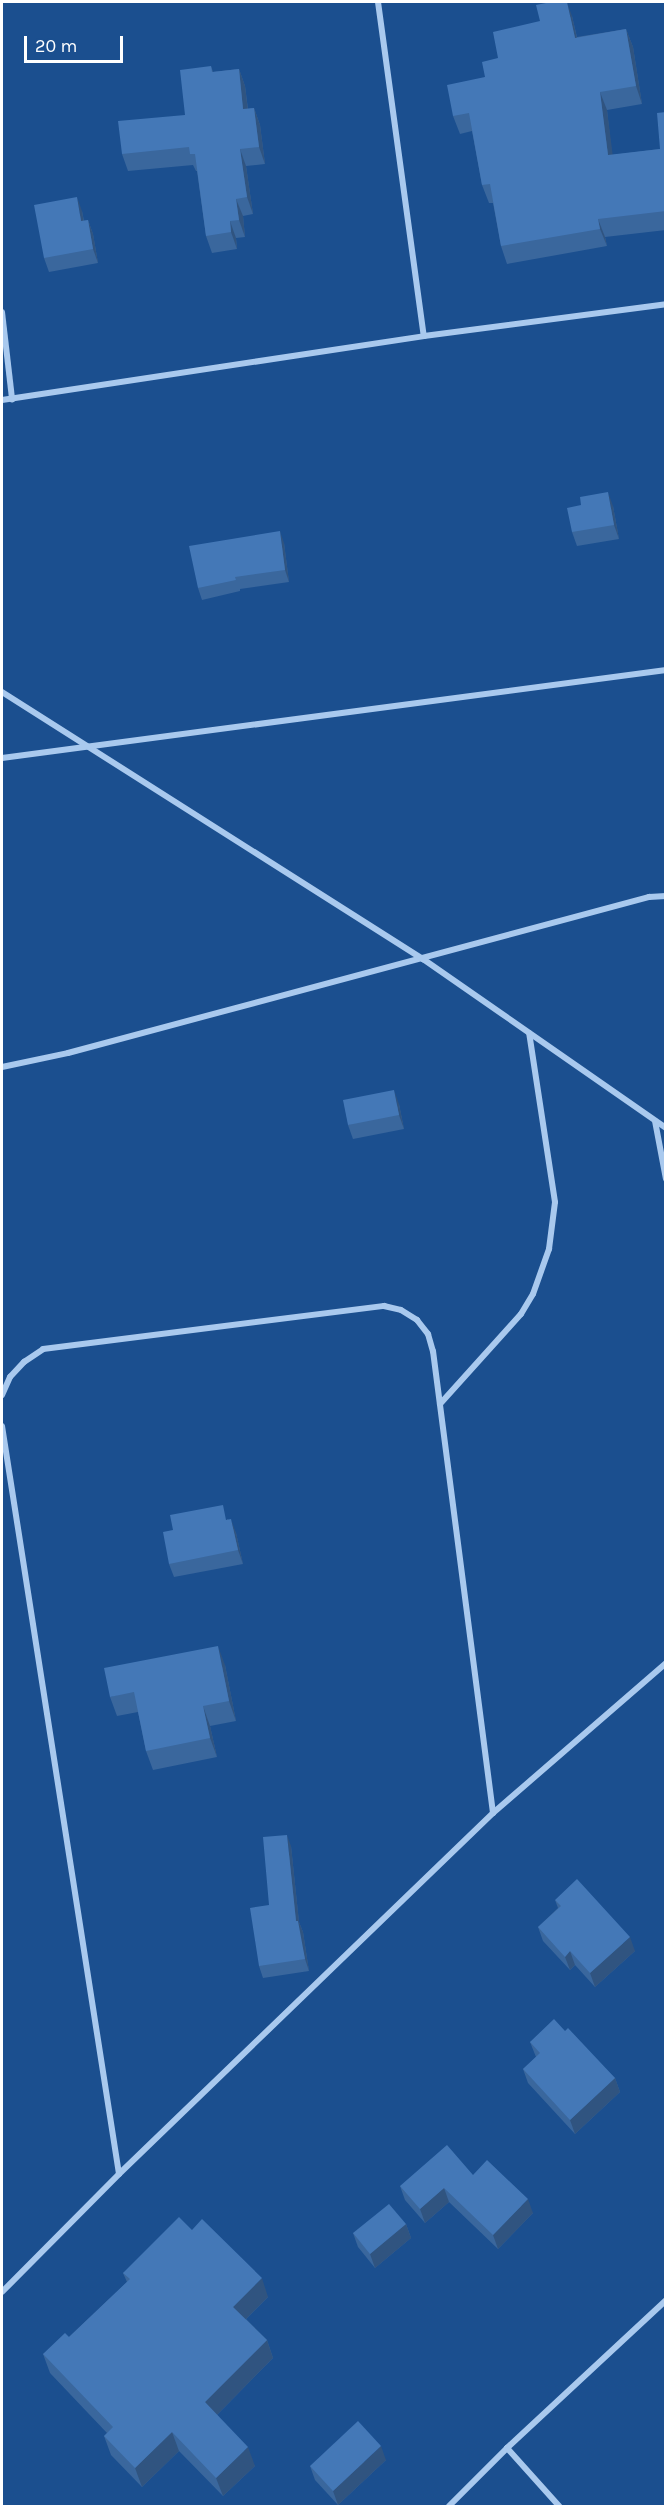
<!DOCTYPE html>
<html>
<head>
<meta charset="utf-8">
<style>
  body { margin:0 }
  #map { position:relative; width:667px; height:2508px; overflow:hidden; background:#1b4f8f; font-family:Karla,sans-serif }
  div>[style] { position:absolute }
  .street>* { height:6px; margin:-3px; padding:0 3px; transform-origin:3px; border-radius:3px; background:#a9c9ee }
  .wall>* { inset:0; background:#3a679d }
  .shaded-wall>* { inset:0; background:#305480 }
  .building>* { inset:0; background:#4478b7 }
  span { translate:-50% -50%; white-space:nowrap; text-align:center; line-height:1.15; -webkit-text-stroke:5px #1b4f8f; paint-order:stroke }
  .frame { position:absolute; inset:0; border:3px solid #fff; pointer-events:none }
  .scale { position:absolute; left:24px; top:36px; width:99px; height:27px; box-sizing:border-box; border:3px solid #fff; border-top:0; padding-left:8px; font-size:18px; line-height:21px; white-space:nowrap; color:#fff; -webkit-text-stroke:4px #1b4f8f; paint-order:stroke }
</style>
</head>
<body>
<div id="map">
  <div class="street">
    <i style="left:378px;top:2px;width:337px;rotate:82.2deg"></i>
    <i style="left:2px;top:312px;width:88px;rotate:83.4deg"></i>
    <i style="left:2px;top:400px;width:427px;rotate:-8.6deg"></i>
    <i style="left:424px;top:336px;width:244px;rotate:-7.5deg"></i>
    <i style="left:2px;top:692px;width:499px;rotate:32.4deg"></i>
    <i style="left:423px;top:959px;width:296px;rotate:34.8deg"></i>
    <i style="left:2px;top:758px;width:670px;rotate:-7.55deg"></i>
    <i style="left:2px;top:1067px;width:67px;rotate:-12deg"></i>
    <i style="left:68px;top:1053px;width:602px;rotate:-15.03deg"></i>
    <i style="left:649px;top:897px;width:17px;rotate:-3deg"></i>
    <i style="left:655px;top:1121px;width:59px;rotate:79.3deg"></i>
    <i style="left:2px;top:1395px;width:20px;rotate:-66deg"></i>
    <i style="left:10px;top:1377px;width:21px;rotate:-47deg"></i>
    <i style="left:24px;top:1362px;width:23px;rotate:-34deg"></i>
    <i style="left:43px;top:1349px;width:344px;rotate:-7.2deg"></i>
    <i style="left:384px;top:1306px;width:17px;rotate:13deg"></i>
    <i style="left:401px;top:1310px;width:19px;rotate:32deg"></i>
    <i style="left:417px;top:1320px;width:18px;rotate:52deg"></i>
    <i style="left:428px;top:1334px;width:18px;rotate:74deg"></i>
    <i style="left:433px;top:1351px;width:466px;rotate:82.6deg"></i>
    <i style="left:440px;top:1404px;width:121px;rotate:-48deg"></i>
    <i style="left:521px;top:1314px;width:23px;rotate:-59deg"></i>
    <i style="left:533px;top:1294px;width:48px;rotate:-70.4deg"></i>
    <i style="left:549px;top:1249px;width:47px;rotate:-82.7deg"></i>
    <i style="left:555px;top:1202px;width:171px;rotate:-98.7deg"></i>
    <i style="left:2px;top:1426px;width:757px;rotate:81.11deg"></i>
    <i style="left:2px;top:2292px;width:166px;rotate:-45.2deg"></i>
    <i style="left:119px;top:2174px;width:520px;rotate:-43.99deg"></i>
    <i style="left:493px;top:1813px;width:229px;rotate:-40.9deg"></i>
    <i style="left:507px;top:2448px;width:78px;rotate:48.1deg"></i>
    <i style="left:449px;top:2506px;width:82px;rotate:-45deg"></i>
    <i style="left:507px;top:2448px;width:217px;rotate:-42.9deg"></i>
  </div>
  <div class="wall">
    <i style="clip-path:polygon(572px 16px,577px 37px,626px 29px,633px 47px,642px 104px,607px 110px,612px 155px,660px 149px,666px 112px,666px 230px,605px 237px,607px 246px,507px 264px,501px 246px,493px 203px,489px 203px,482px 185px,472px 131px,460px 134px,453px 116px,485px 77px)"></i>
    <i style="clip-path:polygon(211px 66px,213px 72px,239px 69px,245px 86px,248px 109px,254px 108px,260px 125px,265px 164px,246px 166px,253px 214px,243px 216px,245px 237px,236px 238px,237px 249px,212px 253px,206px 236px,197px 171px,196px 171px,193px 165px,128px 171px,122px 154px,185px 115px)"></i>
    <i style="clip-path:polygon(82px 211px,84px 221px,88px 220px,93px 234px,98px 263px,49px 272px,44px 258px)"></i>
    <i style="clip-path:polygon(613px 506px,619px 539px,577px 546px,572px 532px)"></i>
    <i style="clip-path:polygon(284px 543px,289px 582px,240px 589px,240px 591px,202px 600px,198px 588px)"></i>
    <i style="clip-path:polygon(399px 1104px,404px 1129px,353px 1139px,348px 1125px)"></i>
    <i style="clip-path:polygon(228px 1519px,236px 1533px,243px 1564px,174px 1577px,169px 1564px)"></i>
    <i style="clip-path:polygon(225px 1665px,236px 1721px,210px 1726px,217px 1757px,153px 1770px,146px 1751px,138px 1712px,117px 1716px,110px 1697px)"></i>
    <i style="clip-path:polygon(291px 1846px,299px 1922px,303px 1932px,309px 1971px,263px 1978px,259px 1966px,269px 1905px)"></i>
    <i style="clip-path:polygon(555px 1900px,635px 1951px,595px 1987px,575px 1965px,570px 1970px,543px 1941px,538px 1927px,558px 1908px)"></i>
    <i style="clip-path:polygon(565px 2031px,615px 2078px,620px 2092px,575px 2134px,528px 2083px,523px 2069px,536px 2057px,530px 2042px)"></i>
    <i style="clip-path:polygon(473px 2175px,533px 2213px,498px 2249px,449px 2202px,425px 2223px,405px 2200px,400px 2186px)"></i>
    <i style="clip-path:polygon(406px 2224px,411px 2238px,375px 2268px,358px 2247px,353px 2233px)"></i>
    <i style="clip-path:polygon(192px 2230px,268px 2297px,246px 2319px,267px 2340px,273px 2358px,217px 2415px,255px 2466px,223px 2496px,179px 2451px,142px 2487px,111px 2455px,104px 2436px,107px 2433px,50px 2373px,43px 2354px,69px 2337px,127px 2282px,123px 2273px)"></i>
    <i style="clip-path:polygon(386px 2460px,338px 2505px,315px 2480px,310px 2466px)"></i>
  </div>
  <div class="shaded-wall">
    <i style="clip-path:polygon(567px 2px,572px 16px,581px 56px,575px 38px)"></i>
    <i style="clip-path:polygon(626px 29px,633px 47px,642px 104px,636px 86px)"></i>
    <i style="clip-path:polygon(239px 69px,245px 86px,250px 127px,243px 109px)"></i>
    <i style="clip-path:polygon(600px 92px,607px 110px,615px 173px,608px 155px)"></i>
    <i style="clip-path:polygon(254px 108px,260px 125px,265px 164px,259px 147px)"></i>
    <i style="clip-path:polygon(240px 149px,246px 166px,253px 214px,247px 197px)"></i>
    <i style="clip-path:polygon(77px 197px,82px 211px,86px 235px,81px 221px)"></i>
    <i style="clip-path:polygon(236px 199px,243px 216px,245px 237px,239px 220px)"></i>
    <i style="clip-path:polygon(598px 219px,605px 237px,607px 246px,600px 229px)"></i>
    <i style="clip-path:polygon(88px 220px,93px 234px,98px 263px,93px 249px)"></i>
    <i style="clip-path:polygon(230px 221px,236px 238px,237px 249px,231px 232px)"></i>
    <i style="clip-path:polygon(608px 492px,613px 506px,619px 539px,614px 525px)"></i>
    <i style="clip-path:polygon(280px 531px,284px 543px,289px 582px,285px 570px)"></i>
    <i style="clip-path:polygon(394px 1090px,399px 1104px,404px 1129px,399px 1115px)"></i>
    <i style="clip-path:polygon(231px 1519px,236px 1533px,243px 1564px,238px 1550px)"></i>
    <i style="clip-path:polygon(218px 1646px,225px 1665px,236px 1721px,229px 1701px)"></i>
    <i style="clip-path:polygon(203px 1706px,210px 1726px,217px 1757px,210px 1738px)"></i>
    <i style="clip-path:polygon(287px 1835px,291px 1846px,299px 1922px,303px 1932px,309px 1971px,305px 1959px,296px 1921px)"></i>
    <i style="clip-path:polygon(630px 1937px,635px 1951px,595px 1987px,590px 1973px)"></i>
    <i style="clip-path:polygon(570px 1951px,575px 1965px,570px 1970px,565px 1957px)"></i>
    <i style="clip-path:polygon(615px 2078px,620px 2092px,575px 2134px,570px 2120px)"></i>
    <i style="clip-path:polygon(444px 2188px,449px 2202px,425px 2223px,420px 2209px)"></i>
    <i style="clip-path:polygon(528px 2199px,533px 2213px,498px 2249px,493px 2235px)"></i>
    <i style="clip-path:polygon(406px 2224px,411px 2238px,375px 2268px,370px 2254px)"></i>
    <i style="clip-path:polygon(262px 2278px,268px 2297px,240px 2325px,233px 2307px)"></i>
    <i style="clip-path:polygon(267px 2340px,273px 2358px,211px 2421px,205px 2402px)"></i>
    <i style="clip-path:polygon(172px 2432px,179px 2451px,142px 2487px,135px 2468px)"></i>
    <i style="clip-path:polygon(381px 2446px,386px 2460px,338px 2505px,333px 2491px)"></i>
    <i style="clip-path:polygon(248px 2447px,255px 2466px,223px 2496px,216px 2478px)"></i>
  </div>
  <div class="building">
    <i style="clip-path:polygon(551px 2px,567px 2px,575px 38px,626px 29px,636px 86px,600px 92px,608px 155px,660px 149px,657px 113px,666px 112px,666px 211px,598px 219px,600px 229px,501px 246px,490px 184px,482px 185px,469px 113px,453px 116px,447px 85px,485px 77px,482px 62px,498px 58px,493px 32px,540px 21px,536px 5px)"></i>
    <i style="clip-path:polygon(211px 66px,212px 72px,239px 69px,243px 109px,254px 108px,259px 147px,240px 149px,247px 197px,236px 199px,239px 220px,230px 221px,231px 232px,206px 236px,195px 154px,190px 154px,189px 147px,122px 154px,118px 121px,185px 115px,180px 70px)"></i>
    <i style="clip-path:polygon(77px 197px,81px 221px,88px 220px,93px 249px,44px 258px,34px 205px)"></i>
    <i style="clip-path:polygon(608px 492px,614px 525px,572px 532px,567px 508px,581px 505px,580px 497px)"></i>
    <i style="clip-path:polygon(280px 531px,285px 570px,235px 577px,236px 580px,198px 588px,189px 546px)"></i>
    <i style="clip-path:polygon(394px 1090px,399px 1115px,348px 1125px,343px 1100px)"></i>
    <i style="clip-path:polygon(223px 1505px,226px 1520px,231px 1519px,238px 1550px,169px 1564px,163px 1532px,173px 1530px,170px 1515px)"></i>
    <i style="clip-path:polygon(218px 1646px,229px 1701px,203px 1706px,210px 1738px,146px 1751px,134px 1692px,110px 1697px,104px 1668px)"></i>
    <i style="clip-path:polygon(287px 1835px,296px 1921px,298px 1921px,305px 1959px,259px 1966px,250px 1908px,269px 1905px,263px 1837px)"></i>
    <i style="clip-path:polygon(577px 1879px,630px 1937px,590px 1973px,570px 1951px,565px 1957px,538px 1927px,561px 1906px,555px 1900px)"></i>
    <i style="clip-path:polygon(554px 2019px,565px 2031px,568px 2028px,615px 2078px,570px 2120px,523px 2069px,540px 2053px,530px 2042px)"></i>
    <i style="clip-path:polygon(447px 2145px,473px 2175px,487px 2160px,528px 2199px,493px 2235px,444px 2188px,420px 2209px,400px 2186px)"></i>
    <i style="clip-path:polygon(389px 2204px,406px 2224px,370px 2254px,353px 2233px)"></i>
    <i style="clip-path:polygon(179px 2217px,192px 2230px,202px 2219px,262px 2278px,233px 2307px,267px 2340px,205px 2402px,248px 2447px,216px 2478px,172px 2432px,135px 2468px,104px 2436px,113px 2427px,43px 2354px,65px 2333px,69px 2337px,130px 2279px,123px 2273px)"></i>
    <i style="clip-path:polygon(358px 2421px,381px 2446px,333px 2491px,310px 2466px)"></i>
  </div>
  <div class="frame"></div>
  <div class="scale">20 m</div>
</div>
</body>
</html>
